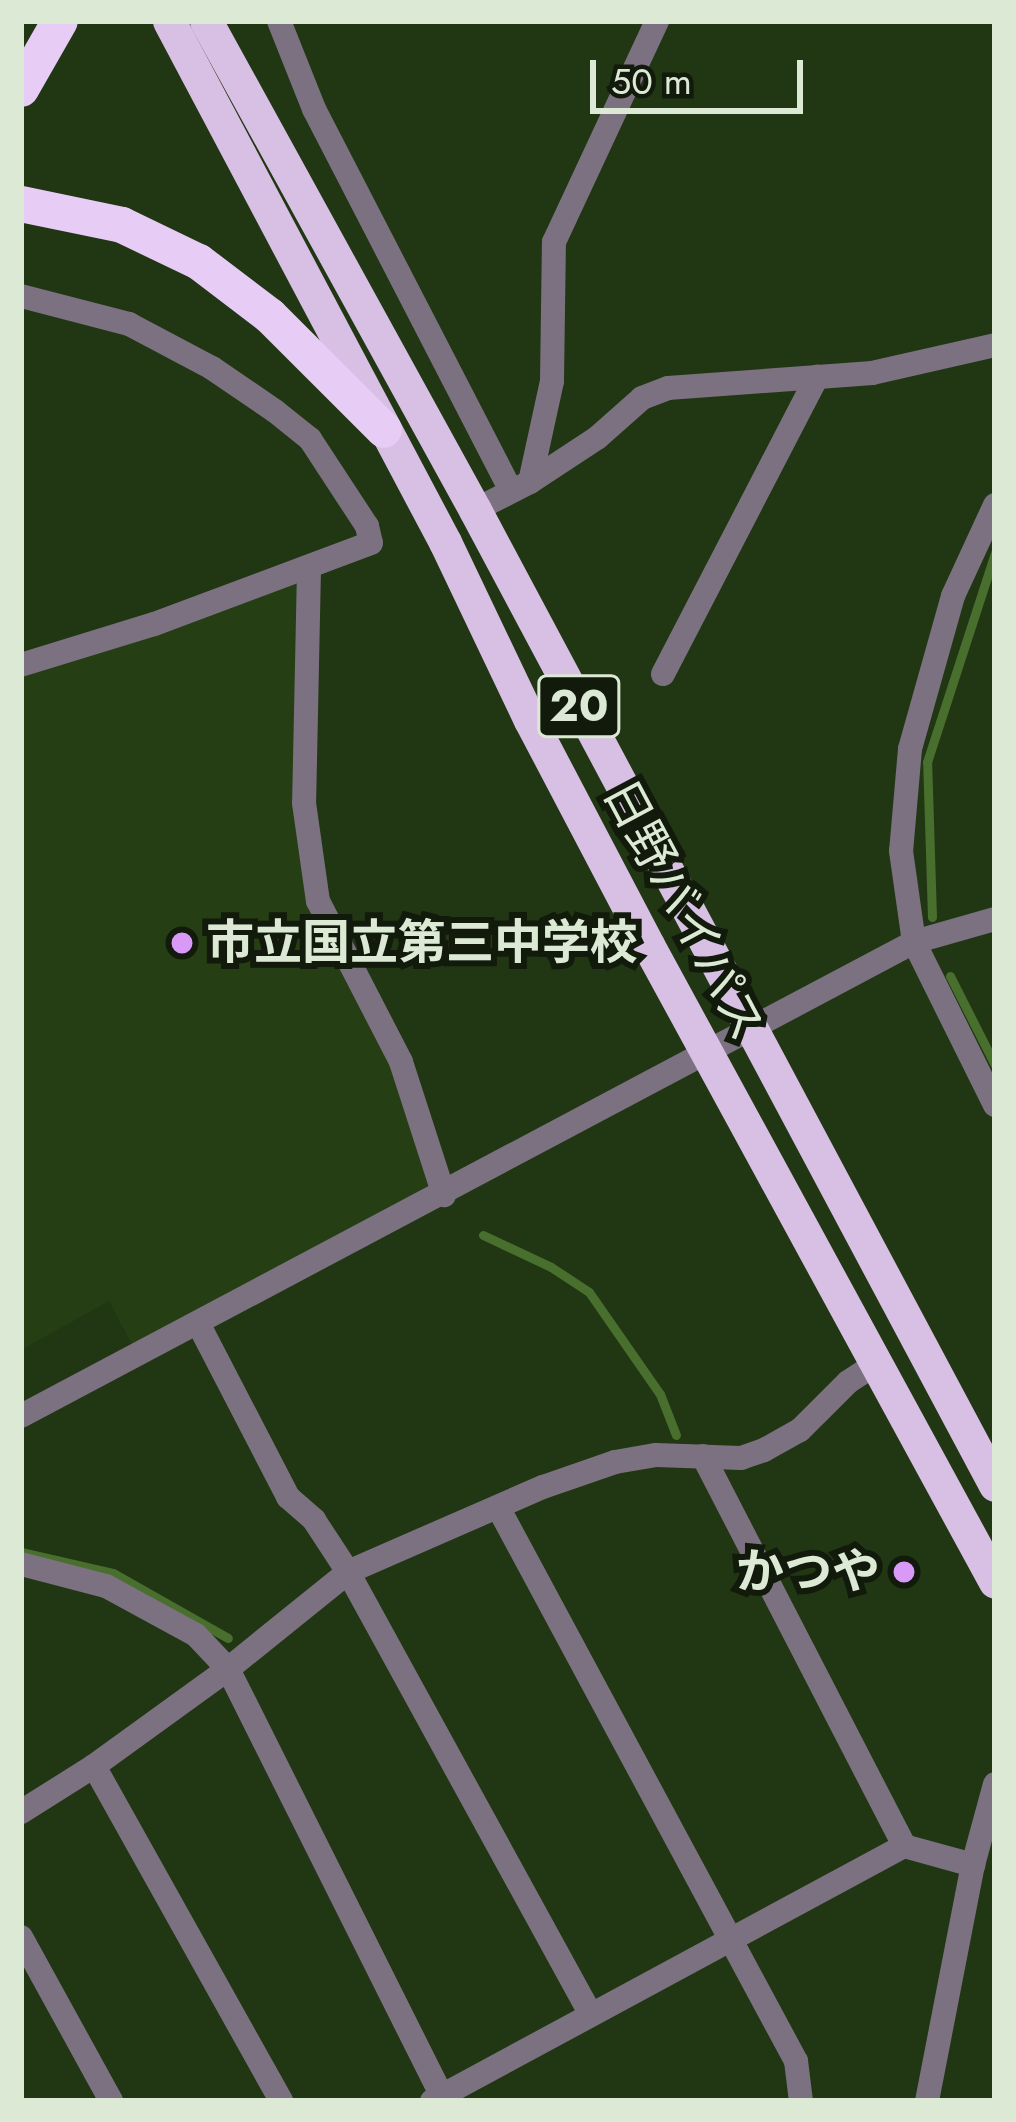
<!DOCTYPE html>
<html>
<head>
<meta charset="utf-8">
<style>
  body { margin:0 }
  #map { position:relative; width:1016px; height:2122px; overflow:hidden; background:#213613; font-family:Jost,"Noto Sans JP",sans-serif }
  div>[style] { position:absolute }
  .built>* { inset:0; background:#253e14 }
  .stream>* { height:9px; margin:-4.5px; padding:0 4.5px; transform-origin:4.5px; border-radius:4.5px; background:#486f2d }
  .minor>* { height:24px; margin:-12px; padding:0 12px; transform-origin:12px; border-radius:12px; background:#7c7181 }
  .tertiary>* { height:24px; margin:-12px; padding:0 12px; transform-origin:12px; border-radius:12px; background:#7c7181 }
  .trunk>* { height:33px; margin:-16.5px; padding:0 16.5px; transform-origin:16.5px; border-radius:16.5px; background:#d8bfe4 }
  .motorway>* { height:36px; margin:-18px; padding:0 18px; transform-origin:18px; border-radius:18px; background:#e7ccf5 }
  .dots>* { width:33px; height:33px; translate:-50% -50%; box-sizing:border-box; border:6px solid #111a0b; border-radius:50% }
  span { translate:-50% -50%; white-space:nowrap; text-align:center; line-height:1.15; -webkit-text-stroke:12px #111a0b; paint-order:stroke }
  .shield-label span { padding:3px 9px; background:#111a0b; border:3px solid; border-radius:9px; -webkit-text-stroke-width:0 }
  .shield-label { font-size:45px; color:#dce9d4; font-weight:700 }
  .street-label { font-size:48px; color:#dce9d4 }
  .poi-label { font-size:48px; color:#dce9d4; font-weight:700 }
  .left { translate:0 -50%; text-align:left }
  .right { translate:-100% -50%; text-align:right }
  .frame { position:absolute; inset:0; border:24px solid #dce9d4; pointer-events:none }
  .scale { position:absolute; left:590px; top:60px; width:213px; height:54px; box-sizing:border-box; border:6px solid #dce9d4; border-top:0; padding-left:15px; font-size:36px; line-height:42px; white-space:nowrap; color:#dce9d4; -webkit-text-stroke:9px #111a0b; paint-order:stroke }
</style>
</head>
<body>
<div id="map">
  <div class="built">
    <i style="clip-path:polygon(309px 569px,318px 901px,366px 985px,444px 1195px,138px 1356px,109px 1301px,21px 1350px,21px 665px)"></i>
  </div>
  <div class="stream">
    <i style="left:932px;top:917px;width:155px;rotate:-91.8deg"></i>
    <i style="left:927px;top:762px;width:220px;rotate:-72deg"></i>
    <i style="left:950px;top:976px;width:100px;rotate:63.2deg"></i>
    <i style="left:483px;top:1235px;width:75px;rotate:25.2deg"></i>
    <i style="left:551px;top:1267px;width:45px;rotate:33.3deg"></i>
    <i style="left:589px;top:1292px;width:124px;rotate:55.2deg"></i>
    <i style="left:660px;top:1394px;width:44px;rotate:68.7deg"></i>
    <i style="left:21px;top:1552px;width:94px;rotate:12.9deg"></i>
    <i style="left:113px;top:1573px;width:132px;rotate:29.5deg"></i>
  </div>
  <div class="minor">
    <i style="left:279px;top:21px;width:95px;rotate:68.3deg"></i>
    <i style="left:314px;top:109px;width:429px;rotate:62.7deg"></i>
    <i style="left:21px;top:296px;width:112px;rotate:14.5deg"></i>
    <i style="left:129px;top:324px;width:94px;rotate:27.9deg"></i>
    <i style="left:212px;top:368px;width:76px;rotate:34.3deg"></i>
    <i style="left:275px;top:411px;width:45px;rotate:38.7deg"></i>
    <i style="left:310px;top:439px;width:104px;rotate:56.8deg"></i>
    <i style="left:367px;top:526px;width:17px;rotate:77deg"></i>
    <i style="left:371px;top:543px;width:232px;rotate:159.5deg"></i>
    <i style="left:154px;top:624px;width:139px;rotate:162.9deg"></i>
    <i style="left:530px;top:482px;width:103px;rotate:-77.7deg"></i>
    <i style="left:552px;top:381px;width:139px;rotate:-89.2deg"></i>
    <i style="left:554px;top:242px;width:244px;rotate:-65deg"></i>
    <i style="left:995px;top:505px;width:100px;rotate:114.8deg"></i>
    <i style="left:953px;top:596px;width:159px;rotate:105.7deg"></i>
    <i style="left:910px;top:749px;width:102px;rotate:95deg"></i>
    <i style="left:901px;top:851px;width:92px;rotate:81.9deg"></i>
    <i style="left:914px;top:942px;width:182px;rotate:63.6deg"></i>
    <i style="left:309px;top:569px;width:234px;rotate:91.2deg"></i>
    <i style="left:304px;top:803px;width:99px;rotate:81.9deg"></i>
    <i style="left:318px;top:901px;width:181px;rotate:62.7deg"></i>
    <i style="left:401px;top:1062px;width:140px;rotate:72.1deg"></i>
    <i style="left:663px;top:674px;width:335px;rotate:-62.6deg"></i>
    <i style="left:199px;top:1325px;width:194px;rotate:62.6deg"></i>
    <i style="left:288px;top:1497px;width:35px;rotate:41deg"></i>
    <i style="left:314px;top:1520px;width:62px;rotate:56.8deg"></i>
    <i style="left:348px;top:1572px;width:505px;rotate:61.25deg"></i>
    <i style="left:703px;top:1456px;width:439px;rotate:62.7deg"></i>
    <i style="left:904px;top:1846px;width:72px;rotate:15.4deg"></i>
    <i style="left:499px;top:1509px;width:627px;rotate:61.72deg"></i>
    <i style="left:796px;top:2061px;width:40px;rotate:82.9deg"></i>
    <i style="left:21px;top:1564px;width:88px;rotate:14.5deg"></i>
    <i style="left:106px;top:1586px;width:102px;rotate:28.6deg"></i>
    <i style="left:196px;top:1635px;width:47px;rotate:46.7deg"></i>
    <i style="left:228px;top:1669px;width:154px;rotate:-38.9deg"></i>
    <i style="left:348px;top:1572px;width:213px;rotate:-23.6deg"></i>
    <i style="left:543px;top:1487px;width:76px;rotate:-19.1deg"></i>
    <i style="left:615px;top:1462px;width:42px;rotate:-9.7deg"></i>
    <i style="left:656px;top:1455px;width:85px;rotate:2deg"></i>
    <i style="left:741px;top:1458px;width:24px;rotate:-19deg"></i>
    <i style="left:764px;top:1450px;width:41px;rotate:-29.1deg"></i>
    <i style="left:800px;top:1430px;width:68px;rotate:-45deg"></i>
    <i style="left:848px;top:1382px;width:31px;rotate:-33deg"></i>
    <i style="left:94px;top:1766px;width:384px;rotate:60.8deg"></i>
    <i style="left:21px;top:1812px;width:86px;rotate:-32.2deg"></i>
    <i style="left:94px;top:1766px;width:165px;rotate:-35.9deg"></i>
    <i style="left:228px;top:1669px;width:478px;rotate:63.4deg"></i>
    <i style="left:21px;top:1937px;width:187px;rotate:61.2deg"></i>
    <i style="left:432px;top:2101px;width:536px;rotate:-28.38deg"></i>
    <i style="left:927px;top:2101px;width:240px;rotate:-79deg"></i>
    <i style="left:973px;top:1865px;width:84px;rotate:-74.8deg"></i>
  </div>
  <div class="tertiary">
    <i style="left:475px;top:510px;width:62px;rotate:-27deg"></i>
    <i style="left:530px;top:482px;width:80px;rotate:-33.3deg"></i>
    <i style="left:597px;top:438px;width:60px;rotate:-41.6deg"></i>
    <i style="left:642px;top:398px;width:28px;rotate:-21deg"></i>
    <i style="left:668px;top:388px;width:205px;rotate:-4.2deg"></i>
    <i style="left:872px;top:373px;width:126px;rotate:-12.8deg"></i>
    <i style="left:21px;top:1416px;width:1011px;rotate:-27.96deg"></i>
    <i style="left:914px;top:942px;width:84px;rotate:-15.9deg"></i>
  </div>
  <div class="trunk">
    <i style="left:169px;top:21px;width:590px;rotate:62.09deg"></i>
    <i style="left:445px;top:542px;width:197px;rotate:64.5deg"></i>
    <i style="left:530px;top:720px;width:254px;rotate:62.3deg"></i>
    <i style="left:648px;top:945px;width:725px;rotate:61.42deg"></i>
    <i style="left:206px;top:21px;width:558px;rotate:61.18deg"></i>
    <i style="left:475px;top:510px;width:1105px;rotate:61.93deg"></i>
  </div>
  <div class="motorway">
    <i style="left:21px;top:89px;width:78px;rotate:-60.2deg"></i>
    <i style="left:21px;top:204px;width:103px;rotate:11.7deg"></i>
    <i style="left:122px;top:225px;width:85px;rotate:25.7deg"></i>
    <i style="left:199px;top:262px;width:89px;rotate:37.3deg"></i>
    <i style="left:270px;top:316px;width:161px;rotate:45deg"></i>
  </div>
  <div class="dots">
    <i style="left:182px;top:943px;background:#d99af7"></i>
    <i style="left:904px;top:1572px;background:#d99af7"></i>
  </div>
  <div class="shield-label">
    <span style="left:579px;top:706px">20</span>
  </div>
  <div class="street-label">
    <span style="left:684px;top:910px;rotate:62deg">日野バイパス</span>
  </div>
  <div class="poi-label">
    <span class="left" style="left:206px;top:943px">市立国立第三中学校</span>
    <span class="right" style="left:880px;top:1572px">かつや</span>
  </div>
  <div class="frame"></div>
  <div class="scale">50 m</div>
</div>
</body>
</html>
